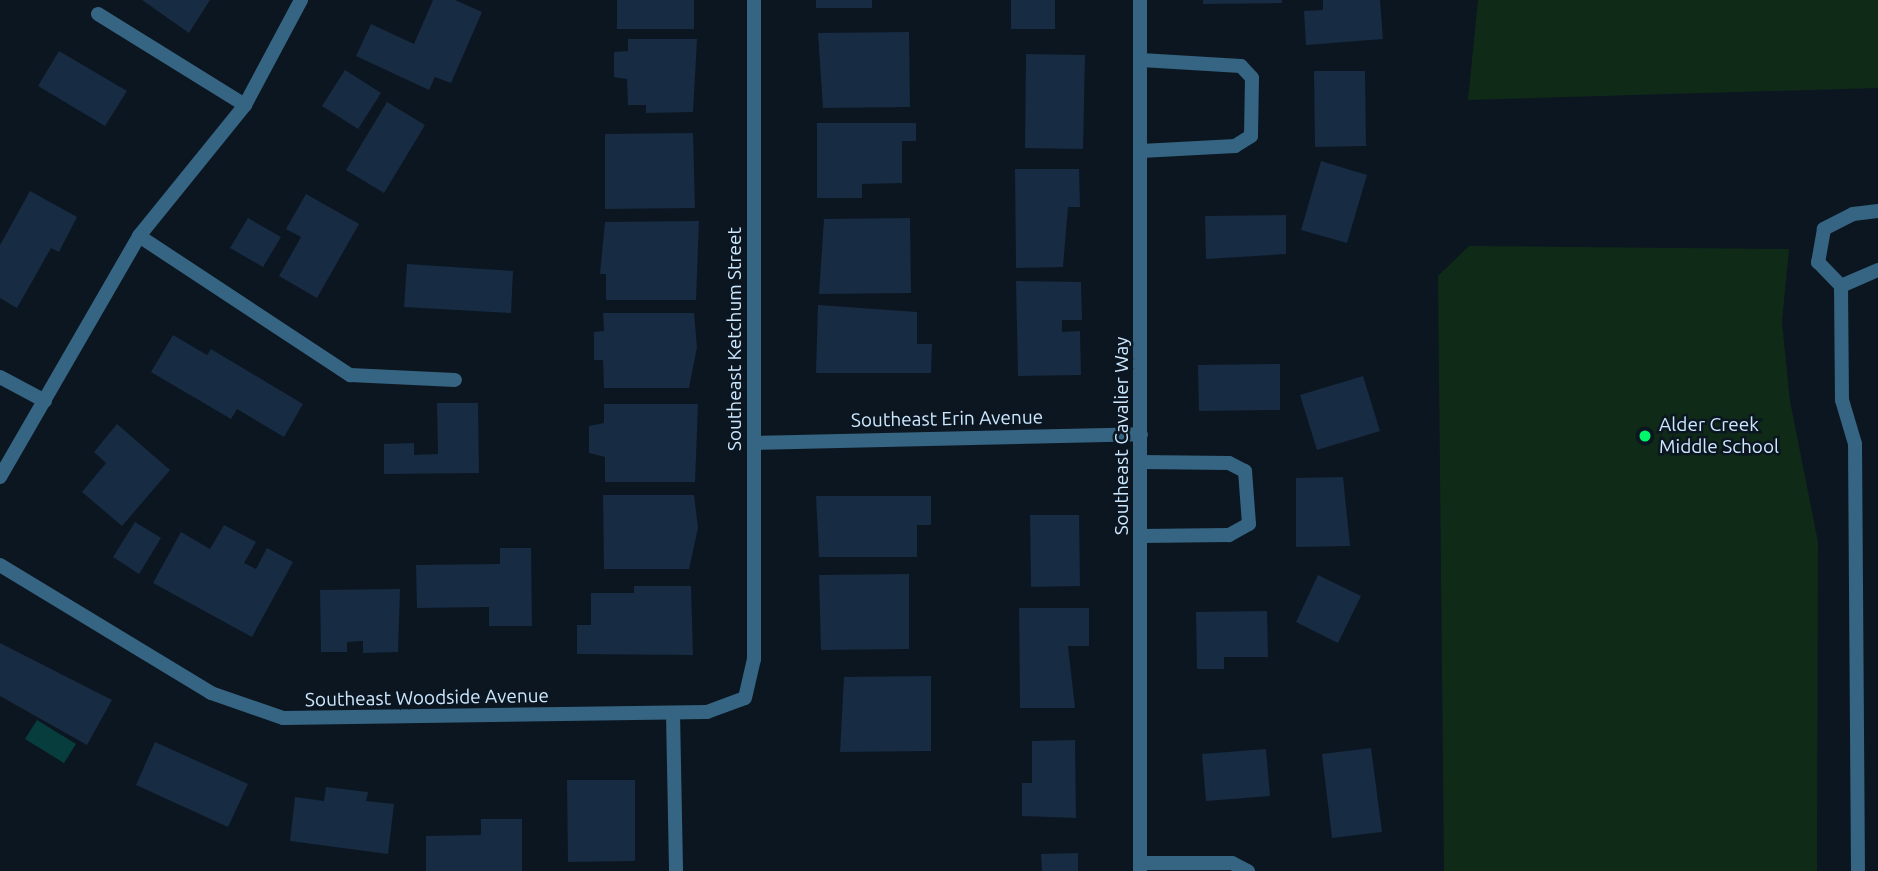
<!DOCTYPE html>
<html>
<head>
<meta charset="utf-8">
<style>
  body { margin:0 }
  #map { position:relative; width:1878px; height:871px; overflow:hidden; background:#0c1621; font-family:Ubuntu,sans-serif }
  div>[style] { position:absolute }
  .green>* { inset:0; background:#0f2b17 }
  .water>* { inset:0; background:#073e3d }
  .building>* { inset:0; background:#172b42 }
  .lane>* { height:14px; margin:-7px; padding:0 7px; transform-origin:7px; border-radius:7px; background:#356582 }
  .street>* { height:14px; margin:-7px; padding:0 7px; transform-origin:7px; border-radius:7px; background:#356582 }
  .dots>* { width:19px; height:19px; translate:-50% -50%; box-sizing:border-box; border:4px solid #0c1621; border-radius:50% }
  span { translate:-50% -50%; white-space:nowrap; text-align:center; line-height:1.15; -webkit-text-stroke:5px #0c1621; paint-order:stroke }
  .street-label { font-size:19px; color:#cce8ff }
  .poi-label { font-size:19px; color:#cce8ff }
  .left { translate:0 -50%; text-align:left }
</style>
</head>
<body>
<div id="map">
  <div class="green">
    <i style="clip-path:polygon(1478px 0,1878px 0,1878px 88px,1468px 100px)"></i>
    <i style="clip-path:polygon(1469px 246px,1789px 249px,1782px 322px,1790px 401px,1818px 542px,1817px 871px,1444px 871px,1438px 276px)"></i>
  </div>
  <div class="water">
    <i style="clip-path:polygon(37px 720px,76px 744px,64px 763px,25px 739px)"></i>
  </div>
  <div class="building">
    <i style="clip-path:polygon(142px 0,210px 0,189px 33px)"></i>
    <i style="clip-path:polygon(433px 0,455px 0,482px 12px,451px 83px,435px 77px,429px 90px,356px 56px,371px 24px,414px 44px)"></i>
    <i style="clip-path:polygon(617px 0,694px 0,694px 29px,617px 29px)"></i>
    <i style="clip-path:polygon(816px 0,872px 0,872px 8px,816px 8px)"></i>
    <i style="clip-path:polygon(1011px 0,1055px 0,1055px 29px,1011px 29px)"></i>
    <i style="clip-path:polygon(1203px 0,1282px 0,1282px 3px,1203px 4px)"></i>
    <i style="clip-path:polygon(1323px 0,1380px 0,1383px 39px,1306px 45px,1304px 11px,1323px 10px)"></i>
    <i style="clip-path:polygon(909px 32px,910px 107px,823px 108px,818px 33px)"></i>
    <i style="clip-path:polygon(628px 39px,697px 39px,693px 112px,646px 113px,646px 105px,628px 105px,627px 79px,614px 77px,614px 52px,628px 51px)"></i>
    <i style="clip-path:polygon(59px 51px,127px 91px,105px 126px,38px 86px)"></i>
    <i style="clip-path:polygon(1026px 54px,1085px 55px,1083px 149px,1025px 148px)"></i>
    <i style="clip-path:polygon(345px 70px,381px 93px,358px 129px,322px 106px)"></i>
    <i style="clip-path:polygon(1314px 71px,1365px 71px,1366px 146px,1315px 147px)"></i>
    <i style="clip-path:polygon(387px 102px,425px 125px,384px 193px,346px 170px)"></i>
    <i style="clip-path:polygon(817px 123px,916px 123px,916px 141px,902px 141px,902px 183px,862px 184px,862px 198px,817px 198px)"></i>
    <i style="clip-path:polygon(693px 133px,695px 208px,605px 209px,605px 134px)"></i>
    <i style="clip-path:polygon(1321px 161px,1367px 175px,1347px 243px,1301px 230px)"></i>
    <i style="clip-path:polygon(1015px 169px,1079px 169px,1080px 207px,1068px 207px,1063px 267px,1016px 268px)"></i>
    <i style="clip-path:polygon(30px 191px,77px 217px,59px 252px,51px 248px,17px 308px,0 298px,0 245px)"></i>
    <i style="clip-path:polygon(306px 194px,359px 224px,317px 298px,279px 276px,301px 237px,286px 229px)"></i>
    <i style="clip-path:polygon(1286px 215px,1286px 254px,1206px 259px,1205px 216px)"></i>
    <i style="clip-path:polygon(248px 218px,281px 237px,263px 267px,230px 248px)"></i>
    <i style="clip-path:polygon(910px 218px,911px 293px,819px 294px,824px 219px)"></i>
    <i style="clip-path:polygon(699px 221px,696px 300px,606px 300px,606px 274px,600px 274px,605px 222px)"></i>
    <i style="clip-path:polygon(407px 264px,513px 271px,511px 313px,404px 307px)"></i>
    <i style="clip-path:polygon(1016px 281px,1081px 282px,1082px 320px,1062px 320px,1062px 332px,1080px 331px,1081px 375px,1018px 376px)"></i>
    <i style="clip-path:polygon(818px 305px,917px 312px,917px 344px,932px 344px,931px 373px,816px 373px)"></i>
    <i style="clip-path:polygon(603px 313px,694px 313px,697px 347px,689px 388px,604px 388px,603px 360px,594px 360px,594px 332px,604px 331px)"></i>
    <i style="clip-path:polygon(173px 335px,207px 355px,211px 349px,303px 404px,284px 437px,237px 409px,231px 419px,151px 372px)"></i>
    <i style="clip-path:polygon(1280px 364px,1280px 410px,1199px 411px,1198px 365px)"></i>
    <i style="clip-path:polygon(1363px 376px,1380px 431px,1317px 450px,1300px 395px)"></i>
    <i style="clip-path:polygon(437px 403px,478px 403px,479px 473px,384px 474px,384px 444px,414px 443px,414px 455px,438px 454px)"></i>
    <i style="clip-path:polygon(604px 404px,698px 404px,695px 482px,605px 482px,605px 457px,589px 453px,589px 426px,604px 423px)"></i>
    <i style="clip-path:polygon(117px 424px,170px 470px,122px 526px,82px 492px,106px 463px,94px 452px)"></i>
    <i style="clip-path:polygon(1343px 477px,1350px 546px,1296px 547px,1296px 478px)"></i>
    <i style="clip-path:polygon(603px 495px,694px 495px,698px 528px,689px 569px,604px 569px)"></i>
    <i style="clip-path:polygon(816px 496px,931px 496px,931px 525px,917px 525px,917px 557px,819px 557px)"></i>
    <i style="clip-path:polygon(1030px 515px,1079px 515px,1080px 586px,1031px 587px)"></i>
    <i style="clip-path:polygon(135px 522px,161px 538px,139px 574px,113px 557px)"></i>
    <i style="clip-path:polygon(224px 525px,256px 542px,244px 563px,256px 569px,267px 548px,293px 562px,252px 637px,153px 583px,181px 532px,210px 549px)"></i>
    <i style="clip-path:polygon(500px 548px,531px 548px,532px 626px,489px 626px,489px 607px,417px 608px,416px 565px,500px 564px)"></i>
    <i style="clip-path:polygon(909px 574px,909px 649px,821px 650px,819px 575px)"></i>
    <i style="clip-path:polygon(1318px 575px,1361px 596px,1338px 643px,1296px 622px)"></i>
    <i style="clip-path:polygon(634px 586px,691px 586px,693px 655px,577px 654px,577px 625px,591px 625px,591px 593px,634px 593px)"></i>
    <i style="clip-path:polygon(400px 589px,398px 652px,363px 653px,363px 641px,347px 642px,347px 652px,321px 652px,320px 590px)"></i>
    <i style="clip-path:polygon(1019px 608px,1089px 608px,1089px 646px,1068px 646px,1075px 708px,1020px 708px)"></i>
    <i style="clip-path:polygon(1267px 611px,1268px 657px,1224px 657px,1224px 669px,1197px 669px,1196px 612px)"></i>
    <i style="clip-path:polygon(0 643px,112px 700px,87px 745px,0 696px)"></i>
    <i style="clip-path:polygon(931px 676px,931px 751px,840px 752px,844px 677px)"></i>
    <i style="clip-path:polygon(1075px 740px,1076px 818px,1022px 816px,1022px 783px,1032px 783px,1032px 741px)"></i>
    <i style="clip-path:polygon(155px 742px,248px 784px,228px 827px,136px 785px)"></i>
    <i style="clip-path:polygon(1371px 748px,1382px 832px,1332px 838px,1322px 754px)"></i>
    <i style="clip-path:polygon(1266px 749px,1270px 796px,1206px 801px,1202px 754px)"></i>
    <i style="clip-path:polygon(567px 780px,635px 780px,635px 861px,568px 862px)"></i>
    <i style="clip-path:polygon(326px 787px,368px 792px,366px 801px,394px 804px,388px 854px,290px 841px,295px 797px,324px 801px)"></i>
    <i style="clip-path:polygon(481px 819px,522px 819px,522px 871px,426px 871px,426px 836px,481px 835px)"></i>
    <i style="clip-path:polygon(1078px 853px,1078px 871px,1042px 871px,1041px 854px)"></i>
  </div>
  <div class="lane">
    <i style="left:98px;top:14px;width:173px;rotate:31.8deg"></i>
    <i style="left:1141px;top:60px;width:100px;rotate:3.4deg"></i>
    <i style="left:1241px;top:66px;width:16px;rotate:47deg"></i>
    <i style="left:1252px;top:78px;width:58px;rotate:91deg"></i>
    <i style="left:1251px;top:136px;width:19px;rotate:148deg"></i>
    <i style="left:1235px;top:146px;width:94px;rotate:177deg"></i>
    <i style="left:1878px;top:211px;width:25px;rotate:173deg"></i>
    <i style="left:1853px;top:214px;width:33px;rotate:153deg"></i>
    <i style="left:1824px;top:229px;width:34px;rotate:100deg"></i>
    <i style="left:1818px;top:262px;width:33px;rotate:46deg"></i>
    <i style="left:1841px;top:286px;width:40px;rotate:-23.4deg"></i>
    <i style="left:139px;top:236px;width:253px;rotate:33.4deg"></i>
    <i style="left:350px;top:375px;width:105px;rotate:2.7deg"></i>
    <i style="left:1841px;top:286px;width:114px;rotate:89.5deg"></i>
    <i style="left:1842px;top:400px;width:46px;rotate:73.5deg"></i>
    <i style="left:1855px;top:444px;width:427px;rotate:89.6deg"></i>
    <i style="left:1141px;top:462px;width:88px;rotate:0.7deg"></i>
    <i style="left:1229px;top:463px;width:18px;rotate:27deg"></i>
    <i style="left:1245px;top:471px;width:53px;rotate:85.7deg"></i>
    <i style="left:1249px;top:524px;width:23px;rotate:151deg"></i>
    <i style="left:1229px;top:535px;width:87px;rotate:179.3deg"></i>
    <i style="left:673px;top:713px;width:158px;rotate:88.9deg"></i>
    <i style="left:1140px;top:863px;width:92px"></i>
    <i style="left:1232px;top:863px;width:18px;rotate:27deg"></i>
  </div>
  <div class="street">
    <i style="left:0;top:377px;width:51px;rotate:28.1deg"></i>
    <i style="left:754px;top:443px;width:387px;rotate:-1.3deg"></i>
    <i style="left:0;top:477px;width:278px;rotate:-60deg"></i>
    <i style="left:139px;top:236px;width:169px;rotate:-51deg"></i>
    <i style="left:245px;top:105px;width:119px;rotate:-61.9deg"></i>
    <i style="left:0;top:565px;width:247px;rotate:31.2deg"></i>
    <i style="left:211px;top:693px;width:76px;rotate:19.1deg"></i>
    <i style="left:283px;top:718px;width:424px;rotate:-0.8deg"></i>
    <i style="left:707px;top:712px;width:40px;rotate:-20.2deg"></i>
    <i style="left:745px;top:698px;width:40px;rotate:-77deg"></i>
    <i style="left:754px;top:659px;width:659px;rotate:-90deg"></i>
    <i style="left:1140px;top:871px;width:871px;rotate:-90deg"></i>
  </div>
  <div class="dots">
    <i style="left:1645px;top:436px;background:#00f76c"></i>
  </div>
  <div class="street-label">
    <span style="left:735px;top:339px;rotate:-90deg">Southeast Ketchum Street</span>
    <span style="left:947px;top:419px;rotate:-1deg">Southeast Erin Avenue</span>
    <span style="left:1122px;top:436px;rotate:-90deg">Southeast Cavalier Way</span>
    <span style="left:427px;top:698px;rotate:-1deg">Southeast Woodside Avenue</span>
  </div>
  <div class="poi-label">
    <span class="left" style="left:1659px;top:436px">Alder Creek<br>Middle School</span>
  </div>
</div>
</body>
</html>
